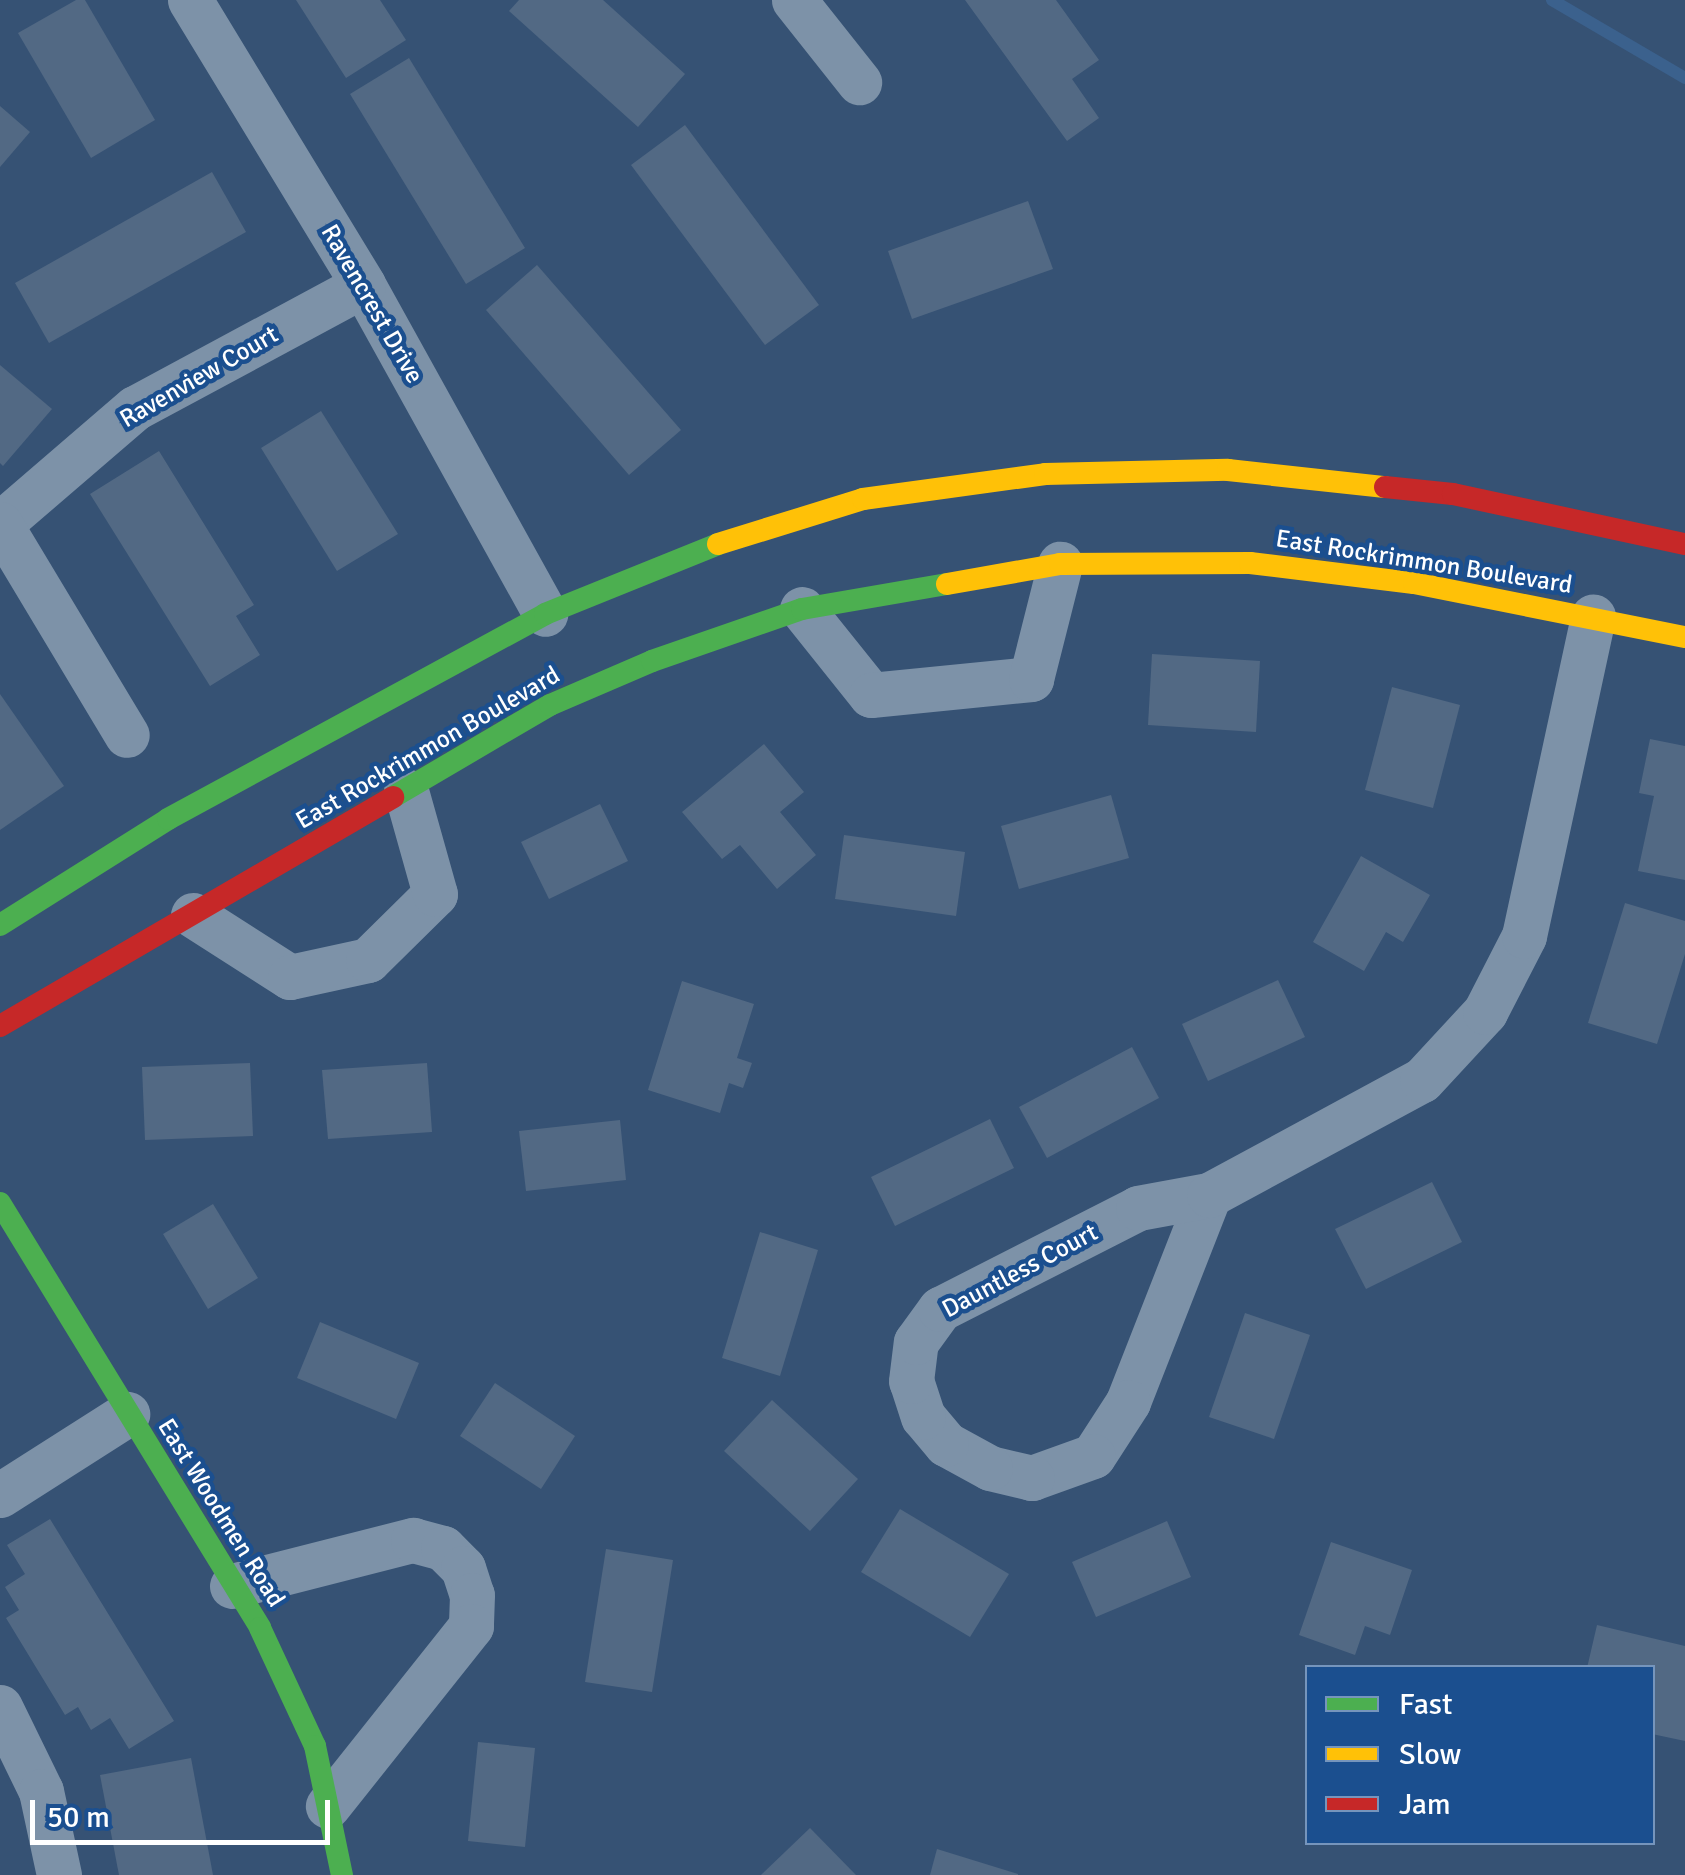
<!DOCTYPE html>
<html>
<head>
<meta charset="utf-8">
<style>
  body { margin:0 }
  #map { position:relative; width:1685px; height:1875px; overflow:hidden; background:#365274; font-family:Signika,sans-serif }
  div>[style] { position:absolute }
  .stream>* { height:12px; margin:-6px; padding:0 6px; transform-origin:6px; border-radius:6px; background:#3b618d }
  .building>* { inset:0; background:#526984 }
  .street>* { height:45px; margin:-22.5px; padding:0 22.5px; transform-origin:22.5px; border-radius:22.5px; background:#7d92a8 }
  .fast>* { height:22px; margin:-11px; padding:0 11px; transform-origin:11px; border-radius:11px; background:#4caf50 }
  .slow>* { height:22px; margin:-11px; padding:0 11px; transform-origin:11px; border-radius:11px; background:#ffc107 }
  .jam>* { height:22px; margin:-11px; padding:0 11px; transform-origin:11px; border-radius:11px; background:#c62828 }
  span { translate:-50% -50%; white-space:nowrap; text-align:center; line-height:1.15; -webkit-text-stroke:9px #1b4f8f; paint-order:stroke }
  .street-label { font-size:25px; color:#fff }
  .legend { position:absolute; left:1305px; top:1665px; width:350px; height:180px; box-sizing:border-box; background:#1b4f8f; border:2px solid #7695bc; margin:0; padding:12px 18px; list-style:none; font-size:30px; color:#fff }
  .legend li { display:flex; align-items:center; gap:20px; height:50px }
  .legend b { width:50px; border:2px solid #7695bc }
  .scale { position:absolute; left:30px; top:1800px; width:300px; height:45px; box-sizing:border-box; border:5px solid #fff; border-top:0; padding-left:12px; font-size:30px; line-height:35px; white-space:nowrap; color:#fff; -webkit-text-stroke:8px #1b4f8f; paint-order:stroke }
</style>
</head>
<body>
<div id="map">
  <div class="stream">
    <i style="left:1552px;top:0;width:154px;rotate:30.4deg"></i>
  </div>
  <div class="building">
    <i style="clip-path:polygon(76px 0,85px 0,155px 120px,91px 158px,18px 33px)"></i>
    <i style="clip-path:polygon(296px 0,380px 0,406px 40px,346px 78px)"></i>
    <i style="clip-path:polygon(519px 0,603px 0,685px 74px,638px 127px,509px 11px)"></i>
    <i style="clip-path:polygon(965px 0,1056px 0,1099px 60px,1072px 79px,1099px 118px,1067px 141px)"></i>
    <i style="clip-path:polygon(409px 58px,525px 248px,466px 284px,350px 94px)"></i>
    <i style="clip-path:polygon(0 106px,30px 132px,0 167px)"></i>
    <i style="clip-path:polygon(685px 125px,819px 305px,765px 345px,631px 165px)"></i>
    <i style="clip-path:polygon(212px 172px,246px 232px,49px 343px,15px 283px)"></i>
    <i style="clip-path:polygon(1028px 201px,1053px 269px,912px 319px,888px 251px)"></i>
    <i style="clip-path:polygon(537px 265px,681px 430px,629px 475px,486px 310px)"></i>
    <i style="clip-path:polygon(0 365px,52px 409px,3px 466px,0 463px)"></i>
    <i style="clip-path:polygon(321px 411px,398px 534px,337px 571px,261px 448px)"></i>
    <i style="clip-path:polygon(159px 451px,254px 605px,236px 616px,260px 655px,210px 686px,90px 494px)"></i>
    <i style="clip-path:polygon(1152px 654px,1260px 661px,1256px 732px,1148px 725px)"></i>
    <i style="clip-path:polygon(1392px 687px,1460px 705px,1433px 808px,1365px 790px)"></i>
    <i style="clip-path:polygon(0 694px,64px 786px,0 830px)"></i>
    <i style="clip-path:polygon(1650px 739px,1685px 746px,1685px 880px,1638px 871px,1654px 796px,1639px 793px)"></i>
    <i style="clip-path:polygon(764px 744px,804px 792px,780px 812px,816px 855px,777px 889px,740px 845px,722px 859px,682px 812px)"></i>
    <i style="clip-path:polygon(1111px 795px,1129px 858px,1019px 889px,1001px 826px)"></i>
    <i style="clip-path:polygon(600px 804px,628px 861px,549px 899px,521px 842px)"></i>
    <i style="clip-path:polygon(844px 835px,965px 852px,956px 916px,835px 899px)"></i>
    <i style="clip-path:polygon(1361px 856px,1430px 895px,1403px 942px,1386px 932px,1364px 971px,1313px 942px)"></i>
    <i style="clip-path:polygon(1625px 903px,1685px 921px,1685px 954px,1657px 1044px,1588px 1023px)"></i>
    <i style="clip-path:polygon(1278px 980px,1305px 1037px,1208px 1081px,1182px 1024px)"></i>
    <i style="clip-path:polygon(682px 981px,754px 1004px,737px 1058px,752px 1063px,743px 1088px,729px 1083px,720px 1113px,648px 1090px)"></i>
    <i style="clip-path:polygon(1132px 1047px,1159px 1098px,1047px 1158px,1019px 1107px)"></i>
    <i style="clip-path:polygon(250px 1063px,253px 1136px,145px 1140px,142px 1067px)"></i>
    <i style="clip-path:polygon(427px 1063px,432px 1132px,328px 1139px,322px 1070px)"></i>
    <i style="clip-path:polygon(990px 1119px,1014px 1168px,895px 1226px,871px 1177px)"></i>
    <i style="clip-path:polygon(620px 1120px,626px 1180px,526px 1191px,519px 1131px)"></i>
    <i style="clip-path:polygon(1432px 1182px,1462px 1242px,1366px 1289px,1335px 1229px)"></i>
    <i style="clip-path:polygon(213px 1204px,258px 1278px,208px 1309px,163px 1234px)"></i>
    <i style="clip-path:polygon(760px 1232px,818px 1250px,780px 1376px,722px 1358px)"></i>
    <i style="clip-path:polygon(1245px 1313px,1310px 1335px,1274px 1439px,1209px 1417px)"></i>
    <i style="clip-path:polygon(320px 1322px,419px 1363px,396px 1419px,297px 1378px)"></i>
    <i style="clip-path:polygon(495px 1383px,575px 1436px,541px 1489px,460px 1436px)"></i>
    <i style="clip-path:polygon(772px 1400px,858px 1479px,810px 1531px,724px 1451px)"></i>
    <i style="clip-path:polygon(900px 1509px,1009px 1574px,970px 1637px,861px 1572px)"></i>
    <i style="clip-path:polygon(50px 1519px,174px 1721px,129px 1749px,110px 1718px,91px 1730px,78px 1707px,65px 1715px,6px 1618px,19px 1610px,5px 1587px,25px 1574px,7px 1545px)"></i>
    <i style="clip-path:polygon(1167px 1521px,1191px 1577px,1096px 1617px,1072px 1562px)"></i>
    <i style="clip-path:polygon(1331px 1542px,1412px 1570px,1390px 1635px,1365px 1626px,1355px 1655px,1299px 1635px)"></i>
    <i style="clip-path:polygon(606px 1549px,673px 1560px,652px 1692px,585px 1682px)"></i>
    <i style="clip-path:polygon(1597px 1625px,1685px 1646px,1685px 1741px,1652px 1734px,1652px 1668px,1587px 1668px)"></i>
    <i style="clip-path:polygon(478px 1742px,535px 1748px,525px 1847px,468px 1841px)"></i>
    <i style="clip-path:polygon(191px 1758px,213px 1875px,119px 1875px,100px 1775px)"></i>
    <i style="clip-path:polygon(810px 1828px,856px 1875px,761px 1875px)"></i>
    <i style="clip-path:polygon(937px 1849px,1018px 1874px,1018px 1875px,930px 1875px)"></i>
  </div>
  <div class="street">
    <i style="left:190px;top:0;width:333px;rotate:58.7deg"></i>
    <i style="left:363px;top:285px;width:376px;rotate:61deg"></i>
    <i style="left:794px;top:0;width:105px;rotate:51.6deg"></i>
    <i style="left:0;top:524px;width:178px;rotate:-40.7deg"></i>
    <i style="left:135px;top:408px;width:259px;rotate:-28.3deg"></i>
    <i style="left:0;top:524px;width:246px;rotate:59deg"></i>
    <i style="left:802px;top:609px;width:110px;rotate:51.3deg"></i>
    <i style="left:871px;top:695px;width:161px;rotate:-5.7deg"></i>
    <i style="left:1031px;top:679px;width:119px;rotate:-75.8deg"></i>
    <i style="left:193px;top:915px;width:115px;rotate:32.6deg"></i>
    <i style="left:290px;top:977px;width:80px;rotate:-12.3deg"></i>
    <i style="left:368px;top:960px;width:94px;rotate:-44.6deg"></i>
    <i style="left:435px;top:894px;width:107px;rotate:-105.7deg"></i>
    <i style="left:1209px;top:1195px;width:222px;rotate:111.4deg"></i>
    <i style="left:1128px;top:1402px;width:64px;rotate:122.9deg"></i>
    <i style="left:1093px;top:1456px;width:65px;rotate:160.2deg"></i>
    <i style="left:1032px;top:1478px;width:43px;rotate:-166.6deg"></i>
    <i style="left:990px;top:1468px;width:50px;rotate:-151.4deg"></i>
    <i style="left:946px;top:1444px;width:35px;rotate:-130deg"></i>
    <i style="left:923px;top:1417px;width:38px;rotate:-108deg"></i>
    <i style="left:911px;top:1381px;width:39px;rotate:-83deg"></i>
    <i style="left:916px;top:1342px;width:41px;rotate:-54deg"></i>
    <i style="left:940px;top:1309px;width:222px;rotate:-27deg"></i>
    <i style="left:1138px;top:1208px;width:72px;rotate:-10.4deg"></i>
    <i style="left:1209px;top:1195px;width:242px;rotate:-28.4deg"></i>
    <i style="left:1422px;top:1080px;width:93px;rotate:-47.2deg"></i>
    <i style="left:1485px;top:1012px;width:85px;rotate:-62.8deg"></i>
    <i style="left:1524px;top:936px;width:327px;rotate:-77.8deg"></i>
    <i style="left:0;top:1495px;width:151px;rotate:-32.5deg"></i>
    <i style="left:232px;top:1586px;width:187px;rotate:-14.3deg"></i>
    <i style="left:413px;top:1540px;width:31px;rotate:15deg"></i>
    <i style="left:443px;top:1548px;width:28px;rotate:45deg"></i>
    <i style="left:463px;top:1568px;width:28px;rotate:72deg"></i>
    <i style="left:472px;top:1595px;width:31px;rotate:92deg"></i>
    <i style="left:471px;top:1626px;width:230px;rotate:128.5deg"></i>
    <i style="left:0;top:1707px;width:93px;rotate:64deg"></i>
    <i style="left:41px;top:1791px;width:86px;rotate:77.9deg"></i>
  </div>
  <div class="fast">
    <i style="left:393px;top:797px;width:182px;rotate:-30.4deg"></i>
    <i style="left:550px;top:705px;width:111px;rotate:-23.3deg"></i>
    <i style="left:652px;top:661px;width:159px;rotate:-19.1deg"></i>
    <i style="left:802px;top:609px;width:147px;rotate:-9.8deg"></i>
    <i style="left:0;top:925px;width:199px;rotate:-32.2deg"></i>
    <i style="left:168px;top:819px;width:429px;rotate:-28.5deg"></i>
    <i style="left:545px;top:614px;width:187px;rotate:-22deg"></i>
    <i style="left:0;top:1203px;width:498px;rotate:58.5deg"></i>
    <i style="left:260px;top:1628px;width:130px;rotate:65deg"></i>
    <i style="left:315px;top:1746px;width:132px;rotate:78.2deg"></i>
  </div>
  <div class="slow">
    <i style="left:718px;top:544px;width:152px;rotate:-17.2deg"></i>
    <i style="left:863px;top:499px;width:184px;rotate:-7.8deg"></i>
    <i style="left:1045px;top:474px;width:183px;rotate:-1.3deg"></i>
    <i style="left:1228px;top:470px;width:158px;rotate:6.2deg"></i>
    <i style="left:947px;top:584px;width:115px;rotate:-10deg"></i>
    <i style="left:1060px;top:564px;width:190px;rotate:-0.3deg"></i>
    <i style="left:1250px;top:563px;width:165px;rotate:7deg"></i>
    <i style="left:1414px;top:583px;width:276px;rotate:11.3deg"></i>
  </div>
  <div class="jam">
    <i style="left:1385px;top:487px;width:68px;rotate:5.9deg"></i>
    <i style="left:1453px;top:494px;width:237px;rotate:12.2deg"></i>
    <i style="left:0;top:1026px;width:455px;rotate:-30.2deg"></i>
  </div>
  <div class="street-label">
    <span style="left:372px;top:304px;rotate:60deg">Ravencrest Drive</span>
    <span style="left:199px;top:377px;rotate:-30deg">Ravenview Court</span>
    <span style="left:1424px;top:562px;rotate:9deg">East Rockrimmon Boulevard</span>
    <span style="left:428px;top:748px;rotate:-30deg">East Rockrimmon Boulevard</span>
    <span style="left:1020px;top:1271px;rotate:-28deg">Dauntless Court</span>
    <span style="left:221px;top:1513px;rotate:58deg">East Woodmen Road</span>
  </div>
  <ul class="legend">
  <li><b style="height:12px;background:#4caf50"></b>Fast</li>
  <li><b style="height:12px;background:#ffc107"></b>Slow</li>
  <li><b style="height:12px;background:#c62828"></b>Jam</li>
  </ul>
  <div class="scale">50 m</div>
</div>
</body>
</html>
